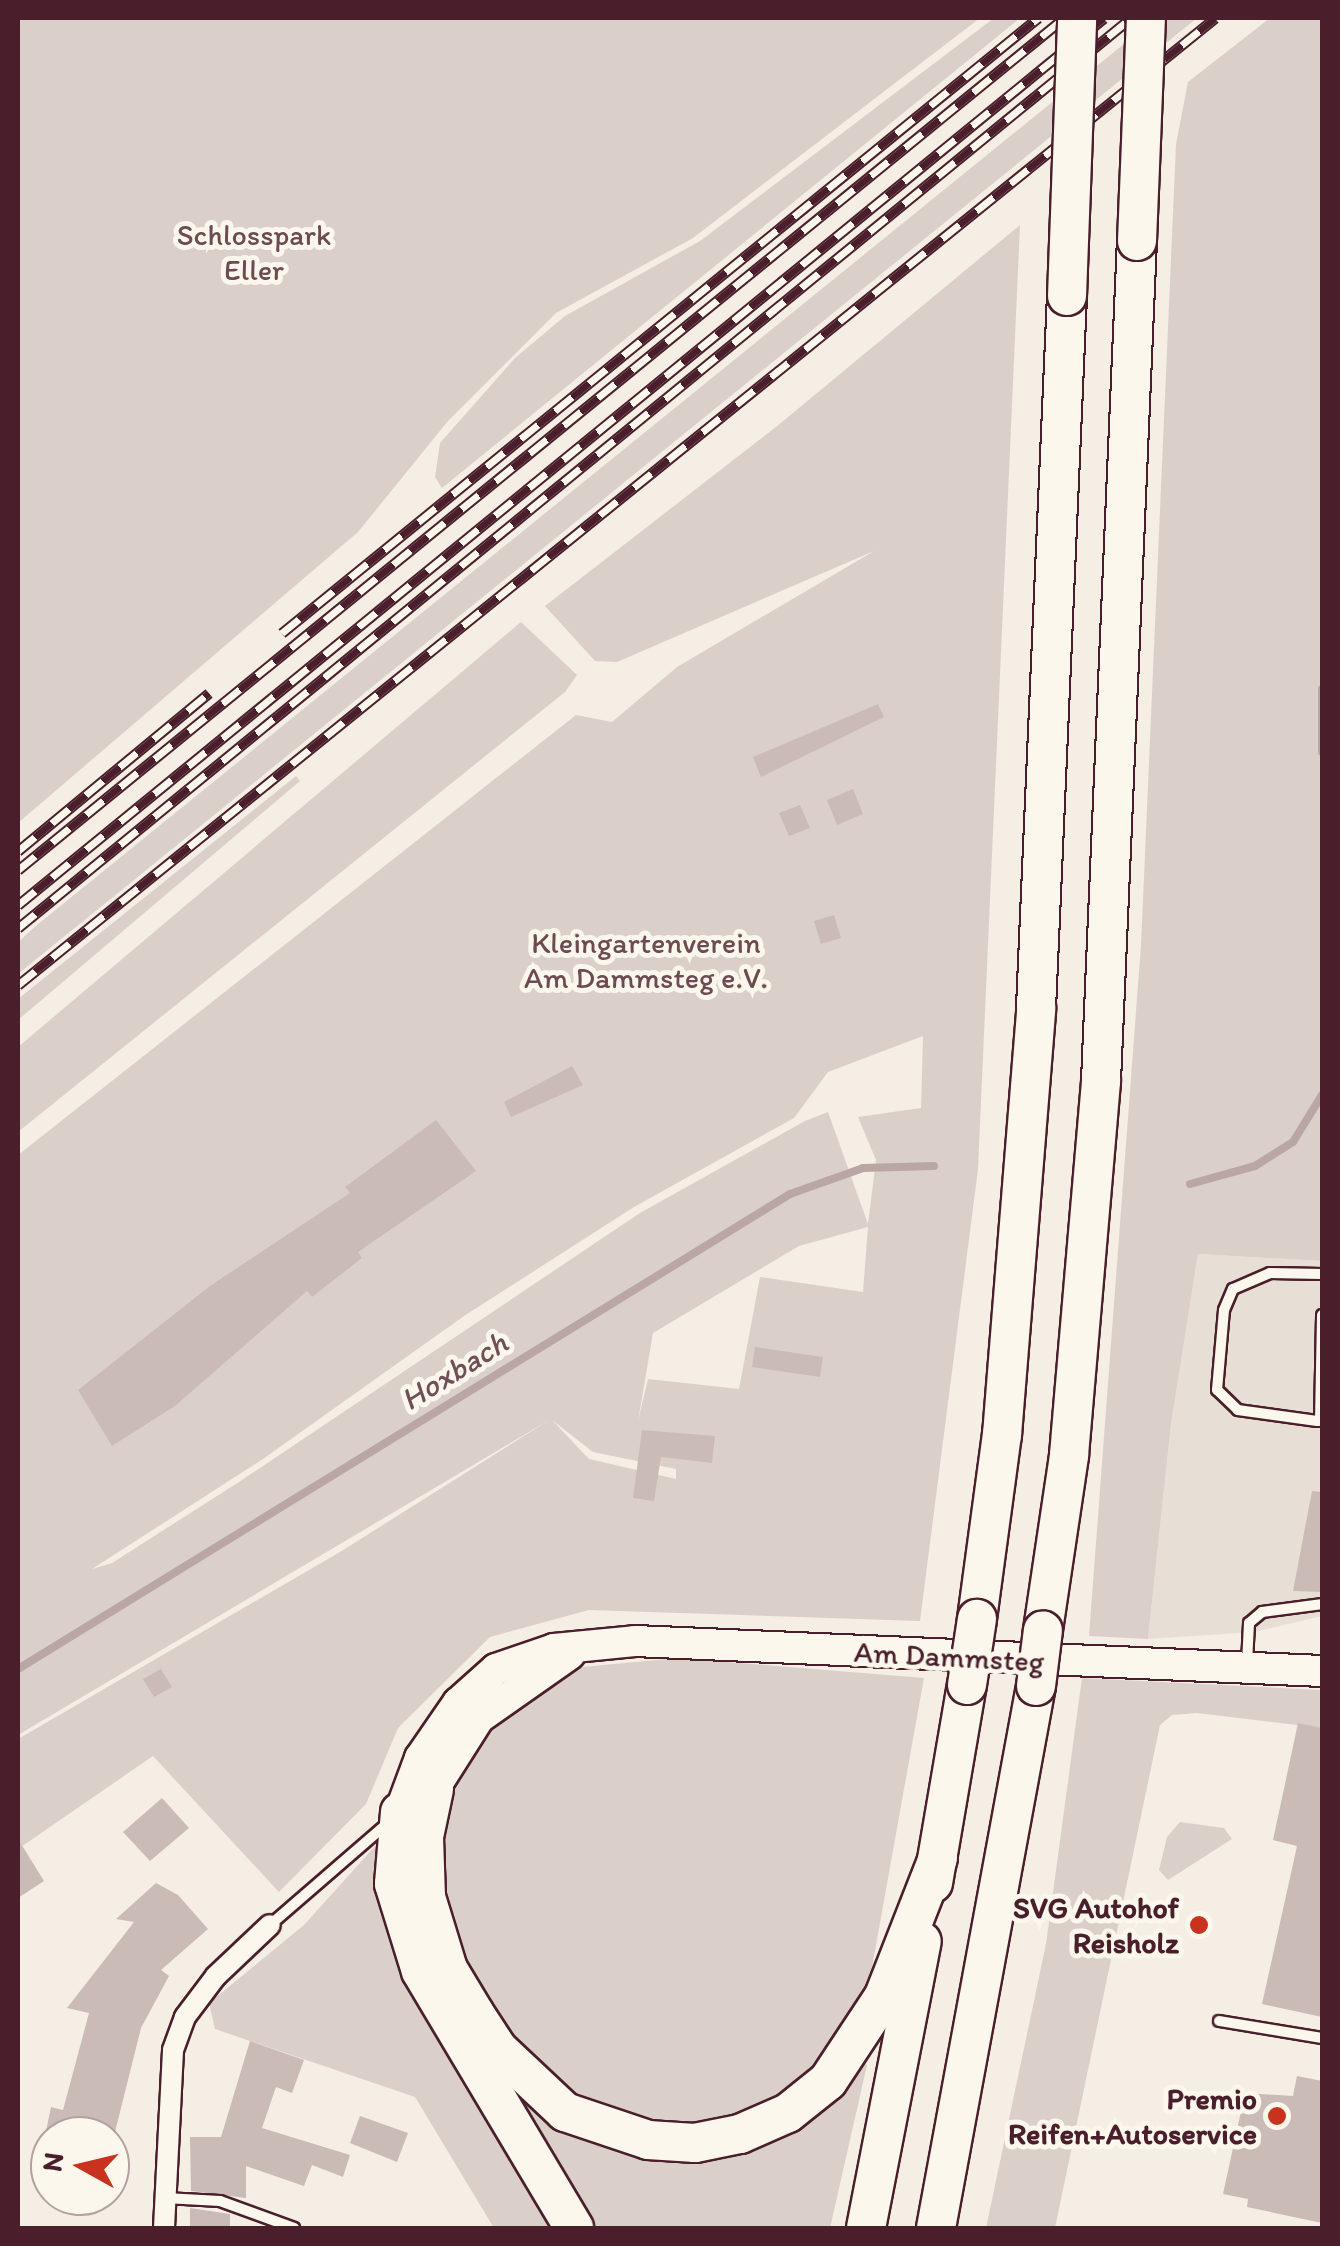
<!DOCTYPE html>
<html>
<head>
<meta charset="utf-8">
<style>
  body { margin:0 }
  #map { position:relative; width:1340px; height:2246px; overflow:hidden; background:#f4eee4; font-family:Itim,sans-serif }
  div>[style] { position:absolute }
  .built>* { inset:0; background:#e7dfd6 }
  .green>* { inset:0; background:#dbd0c9 }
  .stream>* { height:8px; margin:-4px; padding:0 4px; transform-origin:4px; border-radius:4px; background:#baa7a5 }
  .building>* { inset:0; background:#cabbb6 }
  .roads { filter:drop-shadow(2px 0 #4a1f2b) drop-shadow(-2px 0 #4a1f2b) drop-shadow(0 2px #4a1f2b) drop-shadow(0 -2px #4a1f2b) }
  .service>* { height:10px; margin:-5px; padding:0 5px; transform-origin:5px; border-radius:5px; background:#fbf7ec }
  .minor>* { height:20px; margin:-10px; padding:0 10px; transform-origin:10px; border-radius:10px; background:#fbf7ec }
  .secondary>* { height:30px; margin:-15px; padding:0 15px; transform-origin:15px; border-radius:15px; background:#fbf7ec }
  .motorway>* { height:38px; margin:-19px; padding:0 19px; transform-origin:19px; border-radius:19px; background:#fbf7ec }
  .rail>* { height:11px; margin-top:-5.5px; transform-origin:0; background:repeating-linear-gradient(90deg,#fbf7ec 0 22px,#4a1f2b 0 44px); box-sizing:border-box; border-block:2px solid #4a1f2b }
  .bridges { filter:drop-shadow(2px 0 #4a1f2b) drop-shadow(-2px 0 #4a1f2b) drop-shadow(0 2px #4a1f2b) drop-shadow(0 -2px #4a1f2b) }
  .motorway-bridge>* { height:38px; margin:-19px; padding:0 19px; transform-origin:19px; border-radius:19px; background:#fbf7ec }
  .dots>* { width:28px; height:28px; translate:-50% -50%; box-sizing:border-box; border:5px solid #fbf7ec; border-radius:50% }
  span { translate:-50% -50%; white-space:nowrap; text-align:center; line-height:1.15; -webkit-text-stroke:10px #fbf7ec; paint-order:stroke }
  .park-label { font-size:30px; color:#6e4b52 }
  .street-label { font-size:30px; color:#4a1f2b }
  .poi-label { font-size:30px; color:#4a1f2b; font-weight:700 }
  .right { translate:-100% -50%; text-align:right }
  .water-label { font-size:32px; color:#714f56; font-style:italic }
  .frame { position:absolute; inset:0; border:20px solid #4a1f2b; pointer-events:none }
  .north { position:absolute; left:30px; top:2116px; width:100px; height:100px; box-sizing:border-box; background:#fbf7ec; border:2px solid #b4a19f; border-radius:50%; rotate:278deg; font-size:28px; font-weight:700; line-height:40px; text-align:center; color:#4a1f2b }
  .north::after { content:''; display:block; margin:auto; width:35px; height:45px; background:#c8321e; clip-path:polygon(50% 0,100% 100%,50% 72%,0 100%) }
</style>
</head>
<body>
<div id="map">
  <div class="built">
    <i style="clip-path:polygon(1198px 1254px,1322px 1261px,1322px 1616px,1254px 1632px,1148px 1639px,1171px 1424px)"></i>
  </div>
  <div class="green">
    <i style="clip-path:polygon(18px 18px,980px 18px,693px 238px,556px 313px,448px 421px,358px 532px,18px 823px)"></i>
    <i style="clip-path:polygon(994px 18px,1020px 18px,442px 488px,435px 477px,440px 443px,515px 358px,565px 316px,700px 241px)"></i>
    <i style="clip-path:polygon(1156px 18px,1197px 18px,18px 974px,18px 942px,37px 925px)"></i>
    <i style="clip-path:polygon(1270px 18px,1322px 18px,1322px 1261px,1198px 1254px,1171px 1424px,1148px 1639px,1089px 1636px,1141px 945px,1176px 144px,1188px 82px)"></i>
    <i style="clip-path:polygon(evenodd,1020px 225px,978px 1169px,920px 1621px,589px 1610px,490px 1637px,398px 1728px,366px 1804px,279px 1892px,153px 1756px,18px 1849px,18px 1739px,340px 1552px,551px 1419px,18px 1735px,18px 1155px,576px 715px,612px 722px,677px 667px,874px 551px,617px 662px,595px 661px,545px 606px,776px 427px,1020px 225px,923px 1036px,921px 1108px,858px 1117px,876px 1160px,868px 1224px,828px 1112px,805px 1121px,640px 1213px,239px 1482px,112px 1563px,92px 1569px,263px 1459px,464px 1316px,634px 1207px,794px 1118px,828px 1072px,923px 1036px,1020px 225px,868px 1227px,863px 1292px,760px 1277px,739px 1389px,648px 1379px,638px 1421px,653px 1333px,799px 1246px,868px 1227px,1020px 225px,552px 1420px,593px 1452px,676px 1469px,676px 1479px,589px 1459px,552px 1420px)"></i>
    <i style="clip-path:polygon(521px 622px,577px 675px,565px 692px,18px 1132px,18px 1047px)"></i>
    <i style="clip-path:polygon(296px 776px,300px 781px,18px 1020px,18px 999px)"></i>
    <i style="clip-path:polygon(678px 1658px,924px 1678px,867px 1995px,839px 2048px,799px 2088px,749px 2114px,698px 2125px,660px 2125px,571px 2096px,507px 2036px,450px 1939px,436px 1839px,444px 1799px,499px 1713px,539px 1684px,582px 1667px)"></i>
    <i style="clip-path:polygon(1082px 1678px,1322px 1690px,1322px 1728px,1197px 1713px,1172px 1715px,1160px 1725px,1055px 2228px,986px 2228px,1046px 1944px)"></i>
    <i style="clip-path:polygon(1180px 1822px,1224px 1828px,1232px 1839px,1168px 1880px,1159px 1870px,1167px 1837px)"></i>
    <i style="clip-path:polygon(376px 1845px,392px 1932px,562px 2228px,494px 2228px,415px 2097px,215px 2029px,209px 2003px,304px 1925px)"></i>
    <i style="clip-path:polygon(415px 1894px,510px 2077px,681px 2153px,861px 2062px,867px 2065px,830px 2228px,586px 2228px)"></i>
  </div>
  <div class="stream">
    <i style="left:1322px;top:689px;width:63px;rotate:90deg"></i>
    <i style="left:1190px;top:1184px;width:67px;rotate:-15.5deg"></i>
    <i style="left:1255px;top:1166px;width:45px;rotate:-32.3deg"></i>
    <i style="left:1293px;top:1142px;width:55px;rotate:-58.3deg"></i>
    <i style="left:18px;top:1669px;width:906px;rotate:-31.6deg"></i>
    <i style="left:790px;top:1194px;width:77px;rotate:-19.6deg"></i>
    <i style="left:863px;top:1168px;width:71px;rotate:-1.6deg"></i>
  </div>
  <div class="building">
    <i style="clip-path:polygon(878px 704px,884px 717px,761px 777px,753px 757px)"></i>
    <i style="clip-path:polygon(853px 789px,863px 814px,837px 825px,827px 800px)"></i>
    <i style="clip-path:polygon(800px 805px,810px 828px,789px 836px,779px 813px)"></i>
    <i style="clip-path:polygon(834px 915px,841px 938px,821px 944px,814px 921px)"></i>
    <i style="clip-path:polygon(572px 1066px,583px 1085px,511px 1117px,504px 1102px)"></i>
    <i style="clip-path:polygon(436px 1120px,476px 1171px,358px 1252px,362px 1258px,312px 1297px,307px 1291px,175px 1406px,112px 1446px,78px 1390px,210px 1286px,350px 1193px,345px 1187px)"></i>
    <i style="clip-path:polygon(755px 1347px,823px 1357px,820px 1377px,752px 1367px)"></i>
    <i style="clip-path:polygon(642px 1430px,715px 1436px,712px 1463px,661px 1457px,654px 1501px,633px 1498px)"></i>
    <i style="clip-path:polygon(1312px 1491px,1322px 1492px,1322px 1592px,1293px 1591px)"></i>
    <i style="clip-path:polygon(161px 1669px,172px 1687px,154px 1697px,143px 1679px)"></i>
    <i style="clip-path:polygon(1298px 1723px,1322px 1728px,1322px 2017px,1262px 2004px,1297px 1846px,1273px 1840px)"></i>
    <i style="clip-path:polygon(162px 1798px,189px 1828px,150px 1861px,123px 1832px)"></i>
    <i style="clip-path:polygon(18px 1839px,44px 1881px,18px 1898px)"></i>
    <i style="clip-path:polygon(156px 1883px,178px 1895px,208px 1929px,161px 1970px,169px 1976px,141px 2028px,114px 2136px,45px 2136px,51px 2107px,63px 2110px,89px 2013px,67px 2008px,134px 1922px,116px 1919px)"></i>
    <i style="clip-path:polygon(250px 2041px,304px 2060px,292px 2093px,276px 2087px,262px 2128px,350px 2155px,343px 2177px,312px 2165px,304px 2186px,246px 2166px,246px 2198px,191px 2191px,190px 2137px,221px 2137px)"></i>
    <i style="clip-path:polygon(1297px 2076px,1322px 2081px,1322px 2223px,1247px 2207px,1248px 2199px,1223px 2194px,1245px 2093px,1293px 2096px)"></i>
    <i style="clip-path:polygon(360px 2116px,408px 2133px,397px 2162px,350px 2143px)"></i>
    <i style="clip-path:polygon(190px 2208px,230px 2214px,230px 2228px,190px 2228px)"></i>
  </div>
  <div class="roads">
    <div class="service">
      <i style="left:1317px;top:1421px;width:80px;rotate:-172.1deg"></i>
      <i style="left:1238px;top:1410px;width:29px;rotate:-136deg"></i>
      <i style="left:1217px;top:1390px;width:80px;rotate:-85deg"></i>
      <i style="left:1224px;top:1310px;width:23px;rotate:-67deg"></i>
      <i style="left:1233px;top:1289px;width:40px;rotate:-23.4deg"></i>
      <i style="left:1270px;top:1273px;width:52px;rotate:1.1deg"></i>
      <i style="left:1320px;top:1421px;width:106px;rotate:-88.9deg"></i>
      <i style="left:1247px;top:1663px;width:40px;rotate:-87.1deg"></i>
      <i style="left:1249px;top:1623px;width:17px;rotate:-40deg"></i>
      <i style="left:1262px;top:1612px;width:61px;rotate:-7.6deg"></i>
      <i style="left:270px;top:1925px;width:157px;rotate:-40.9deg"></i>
      <i style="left:1219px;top:2021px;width:104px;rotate:9.4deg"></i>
      <i style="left:165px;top:2198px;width:55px;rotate:3.1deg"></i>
      <i style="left:220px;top:2201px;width:79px;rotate:20deg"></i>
    </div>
    <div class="minor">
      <i style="left:164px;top:2228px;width:178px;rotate:-87.1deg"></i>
      <i style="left:173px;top:2050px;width:35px;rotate:-70deg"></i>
      <i style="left:185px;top:2017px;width:51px;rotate:-52.9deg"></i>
      <i style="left:216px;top:1976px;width:74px;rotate:-43.4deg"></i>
    </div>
    <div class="secondary">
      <i style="left:434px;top:1789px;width:84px;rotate:-57.6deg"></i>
      <i style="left:479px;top:1718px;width:111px;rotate:-35.1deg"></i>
      <i style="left:400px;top:1812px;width:58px;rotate:-69.7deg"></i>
      <i style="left:420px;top:1758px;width:67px;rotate:-55.4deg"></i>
      <i style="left:458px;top:1703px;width:51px;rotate:-41.8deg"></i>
      <i style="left:496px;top:1669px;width:61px;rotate:-19deg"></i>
      <i style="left:554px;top:1649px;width:81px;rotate:-5.6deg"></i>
      <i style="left:635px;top:1641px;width:688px;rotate:2.5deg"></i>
    </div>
    <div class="motorway">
      <i style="left:977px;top:1619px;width:186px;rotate:-82.3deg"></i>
      <i style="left:1002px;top:1435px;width:428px;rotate:-85.4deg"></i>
      <i style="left:1036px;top:1008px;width:713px;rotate:-87.51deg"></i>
      <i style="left:1043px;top:1630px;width:177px;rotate:-81.5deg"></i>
      <i style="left:1069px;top:1455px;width:375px;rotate:-85.1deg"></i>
      <i style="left:1101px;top:1081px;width:841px;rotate:-87.55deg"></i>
      <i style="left:434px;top:1789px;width:49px;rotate:101.8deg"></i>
      <i style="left:424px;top:1837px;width:60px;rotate:88.1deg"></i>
      <i style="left:426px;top:1897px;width:75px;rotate:73deg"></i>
      <i style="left:448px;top:1969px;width:52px;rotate:59deg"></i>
      <i style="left:475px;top:2014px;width:42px;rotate:56.7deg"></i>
      <i style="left:498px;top:2049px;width:92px;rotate:43.2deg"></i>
      <i style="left:565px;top:2112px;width:88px;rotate:18.6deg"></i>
      <i style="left:648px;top:2140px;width:47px;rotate:3.7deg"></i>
      <i style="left:695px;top:2143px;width:46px;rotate:-11.3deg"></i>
      <i style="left:740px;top:2134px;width:52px;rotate:-23.6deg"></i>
      <i style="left:788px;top:2113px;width:51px;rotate:-38.7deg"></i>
      <i style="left:828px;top:2081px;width:102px;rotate:-56.6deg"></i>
      <i style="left:884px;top:1996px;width:148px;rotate:-68.6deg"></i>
      <i style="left:400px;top:1812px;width:72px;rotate:94.8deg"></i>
      <i style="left:394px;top:1884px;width:91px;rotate:72.8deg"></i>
      <i style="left:421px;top:1971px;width:299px;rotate:59.2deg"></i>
      <i style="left:933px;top:1883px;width:201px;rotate:-80.3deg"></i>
      <i style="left:866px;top:2228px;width:292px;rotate:-79deg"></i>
      <i style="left:936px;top:2228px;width:551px;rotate:-79.55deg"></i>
    </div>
  </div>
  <div class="rail">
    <i style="left:282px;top:633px;width:975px;rotate:-39.13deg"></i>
    <i style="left:18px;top:851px;width:248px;rotate:-39.6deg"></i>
    <i style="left:18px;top:870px;width:1349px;rotate:-39.16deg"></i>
    <i style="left:18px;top:905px;width:1402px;rotate:-39.24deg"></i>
    <i style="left:18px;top:928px;width:1438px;rotate:-39.27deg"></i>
    <i style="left:18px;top:985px;width:1539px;rotate:-38.93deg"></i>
  </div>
  <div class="bridges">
    <div class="motorway-bridge">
      <i style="left:1137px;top:241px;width:223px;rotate:-87.7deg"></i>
      <i style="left:1067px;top:296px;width:278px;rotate:-87.9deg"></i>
      <i style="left:967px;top:1685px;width:67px;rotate:-81.4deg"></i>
      <i style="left:1036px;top:1686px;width:56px;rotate:-82.9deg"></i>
    </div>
  </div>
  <div class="dots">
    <i style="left:1199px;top:1925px;background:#c8321e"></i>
    <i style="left:1277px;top:2116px;background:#c8321e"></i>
  </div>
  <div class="park-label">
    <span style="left:254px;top:252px">Schlosspark<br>Eller</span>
    <span style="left:646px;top:960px">Kleingartenverein<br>Am Dammsteg e.V.</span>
  </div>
  <div class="street-label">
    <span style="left:949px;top:1657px;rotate:3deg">Am Dammsteg</span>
  </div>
  <div class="poi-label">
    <span class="right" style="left:1179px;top:1925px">SVG Autohof<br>Reisholz</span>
    <span class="right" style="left:1257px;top:2116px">Premio<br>Reifen+Autoservice</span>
  </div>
  <div class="water-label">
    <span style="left:454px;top:1371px;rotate:-32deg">Hoxbach</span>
  </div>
  <div class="frame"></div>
  <div class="north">N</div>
</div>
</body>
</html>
